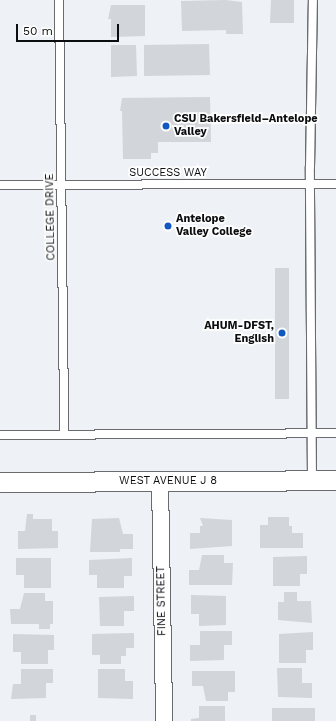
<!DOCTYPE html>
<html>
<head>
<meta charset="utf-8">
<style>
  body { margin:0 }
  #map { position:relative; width:336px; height:721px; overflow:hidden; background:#eef1f5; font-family:"Work Sans",sans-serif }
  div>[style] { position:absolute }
  .building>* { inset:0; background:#d2d5d9 }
  .roads { filter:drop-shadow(1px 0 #696b6f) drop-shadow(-1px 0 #696b6f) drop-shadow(0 1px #696b6f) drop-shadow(0 -1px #696b6f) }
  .service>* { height:8px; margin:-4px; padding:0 4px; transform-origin:4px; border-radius:4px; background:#fff }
  .minor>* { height:16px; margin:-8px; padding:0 8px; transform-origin:8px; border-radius:8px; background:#fff }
  .tertiary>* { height:19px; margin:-9.5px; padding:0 9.5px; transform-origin:9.5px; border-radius:9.5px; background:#fff }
  .dots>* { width:11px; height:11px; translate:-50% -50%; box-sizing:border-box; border:2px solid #fff; border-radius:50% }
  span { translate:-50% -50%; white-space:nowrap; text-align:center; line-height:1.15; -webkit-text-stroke:3.5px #fff; paint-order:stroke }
  .poi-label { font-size:11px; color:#0d0e10; font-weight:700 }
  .left { translate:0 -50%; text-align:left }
  .right { translate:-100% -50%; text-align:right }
  .street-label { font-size:11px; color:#0d0e10 }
  .scale { position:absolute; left:16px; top:24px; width:103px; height:18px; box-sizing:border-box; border:2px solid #0d0e10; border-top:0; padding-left:5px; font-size:12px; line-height:14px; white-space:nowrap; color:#0d0e10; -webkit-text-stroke:3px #fff; paint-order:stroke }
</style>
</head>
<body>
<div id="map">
  <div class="building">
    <i style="clip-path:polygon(226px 0,242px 2px,243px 34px,226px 34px,226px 30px,182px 31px,181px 1px)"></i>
    <i style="clip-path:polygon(271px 0,294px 0,294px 23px,270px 23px)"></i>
    <i style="clip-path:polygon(111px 5px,145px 5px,145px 36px,111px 37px,111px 19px,108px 19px)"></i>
    <i style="clip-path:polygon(209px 44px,210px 75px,144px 76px,144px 45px)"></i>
    <i style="clip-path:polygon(111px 45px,136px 45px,137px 76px,111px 77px)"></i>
    <i style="clip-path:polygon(210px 97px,211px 142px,158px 142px,158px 153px,151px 153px,151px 159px,123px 159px,122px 111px,120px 111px,122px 98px)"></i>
    <i style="clip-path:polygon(275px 268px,289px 268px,289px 399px,275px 399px)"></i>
    <i style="clip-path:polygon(27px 514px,33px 514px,33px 519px,52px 519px,52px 531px,58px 531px,58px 548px,18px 549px,18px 531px,25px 531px)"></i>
    <i style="clip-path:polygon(268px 517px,289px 517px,289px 526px,292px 526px,292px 533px,303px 533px,303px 548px,260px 548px,260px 525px,268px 525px)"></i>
    <i style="clip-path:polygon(119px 518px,123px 534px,133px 534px,133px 549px,120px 549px,120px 552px,90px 552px,92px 519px)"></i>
    <i style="clip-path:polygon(200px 518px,232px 520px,232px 546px,190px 549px,190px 533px,200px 533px,200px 526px,203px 526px)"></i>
    <i style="clip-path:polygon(202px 555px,224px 555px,224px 563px,233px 563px,232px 585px,189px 585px,189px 570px,199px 570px)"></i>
    <i style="clip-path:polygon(307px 556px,307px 574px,300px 574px,300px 586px,273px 586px,273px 557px)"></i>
    <i style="clip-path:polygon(16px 558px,51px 558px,51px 588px,24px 588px,24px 575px,16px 575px)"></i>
    <i style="clip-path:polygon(132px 558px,132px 576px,124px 576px,124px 588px,97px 588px,97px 575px,89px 575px,89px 560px)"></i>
    <i style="clip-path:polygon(284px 592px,297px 592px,297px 601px,311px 601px,312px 623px,278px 620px,278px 602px,284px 602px)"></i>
    <i style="clip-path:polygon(24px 593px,45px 593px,45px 601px,53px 601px,53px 624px,50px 624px,50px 629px,39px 629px,39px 624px,11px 624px,10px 609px,20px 609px)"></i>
    <i style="clip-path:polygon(191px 595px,226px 596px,226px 625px,199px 626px,199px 614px,191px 614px)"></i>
    <i style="clip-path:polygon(134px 596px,134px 611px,124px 611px,124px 626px,100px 626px,99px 597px)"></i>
    <i style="clip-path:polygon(200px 631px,232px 631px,232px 645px,224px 645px,224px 660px,190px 661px,190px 645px,200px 645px)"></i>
    <i style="clip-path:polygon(313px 632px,313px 650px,306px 650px,306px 663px,279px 663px,279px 634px)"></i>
    <i style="clip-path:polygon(134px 633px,134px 648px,126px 648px,126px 656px,121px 656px,121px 664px,100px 664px,100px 655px,92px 655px,92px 634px)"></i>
    <i style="clip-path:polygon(13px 634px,54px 635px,54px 650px,48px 650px,48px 664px,21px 664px,21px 652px,13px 652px)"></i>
    <i style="clip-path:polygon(277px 668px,302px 668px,302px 683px,312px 683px,312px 698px,278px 697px)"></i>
    <i style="clip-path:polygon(21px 669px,53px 669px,53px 683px,46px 683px,46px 698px,11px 699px,13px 684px,21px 684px)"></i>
    <i style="clip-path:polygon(98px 669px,125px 669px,125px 681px,133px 681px,133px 699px,98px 698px)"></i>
    <i style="clip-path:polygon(192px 671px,235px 671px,235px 692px,228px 692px,228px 701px,206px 701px,203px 686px,192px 686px)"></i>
    <i style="clip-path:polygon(199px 706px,225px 706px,225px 721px,191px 721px,191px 719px,199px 718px)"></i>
    <i style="clip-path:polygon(272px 708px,315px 708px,315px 721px,272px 721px)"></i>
    <i style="clip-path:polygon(30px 715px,36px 715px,36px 721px,30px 721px)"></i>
  </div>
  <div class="roads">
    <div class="service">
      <i style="left:59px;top:0;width:434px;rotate:89.3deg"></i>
      <i style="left:0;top:185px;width:336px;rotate:-0.2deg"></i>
      <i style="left:0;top:435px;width:336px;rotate:-0.3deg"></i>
      <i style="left:312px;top:480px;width:313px;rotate:-90.4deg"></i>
      <i style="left:310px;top:167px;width:167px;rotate:-89deg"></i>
    </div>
    <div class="minor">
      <i style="left:160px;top:481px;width:240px;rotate:89deg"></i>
    </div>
    <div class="tertiary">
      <i style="left:0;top:482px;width:336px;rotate:-0.3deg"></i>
    </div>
  </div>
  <div class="dots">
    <i style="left:166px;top:126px;background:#1059c3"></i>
    <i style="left:168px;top:226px;background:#1059c3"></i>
    <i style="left:282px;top:333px;background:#1059c3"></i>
  </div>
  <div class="poi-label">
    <span class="left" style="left:174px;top:126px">CSU Bakersfield–Antelope<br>Valley</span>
    <span class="left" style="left:176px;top:226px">Antelope<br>Valley College</span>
    <span class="right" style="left:274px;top:333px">AHUM-DFST,<br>English</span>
  </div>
  <div class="street-label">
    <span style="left:168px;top:173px">SUCCESS WAY</span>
    <span style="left:51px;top:217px;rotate:-91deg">COLLEGE DRIVE</span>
    <span style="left:168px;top:481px">WEST AVENUE J 8</span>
    <span style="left:162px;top:601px;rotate:-91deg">FINE STREET</span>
  </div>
  <div class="scale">50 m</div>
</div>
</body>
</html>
